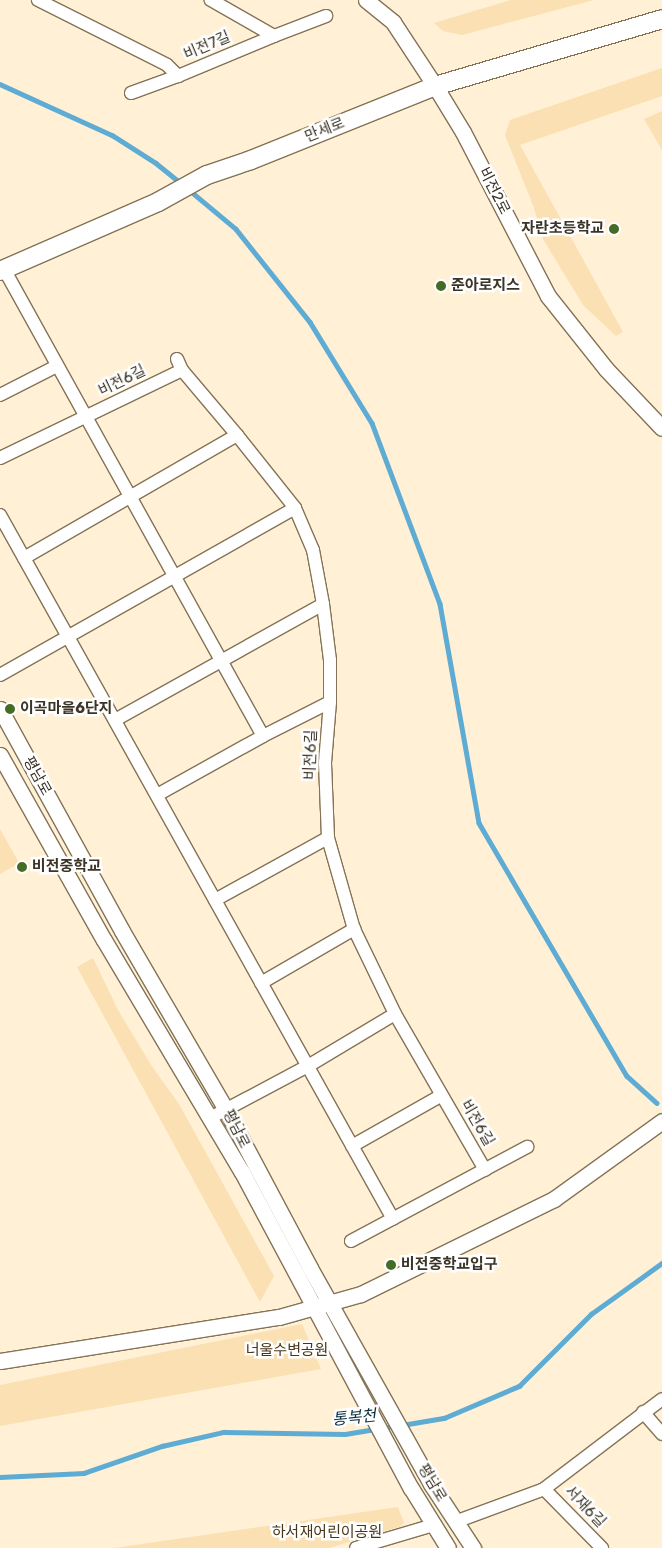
<!DOCTYPE html>
<html>
<head>
<meta charset="utf-8">
<style>
  body { margin:0 }
  #map { position:relative; width:662px; height:1548px; overflow:hidden; background:#fff0d6; font-family:Rubik,"Noto Sans KR",sans-serif }
  div>[style] { position:absolute }
  .green>* { inset:0; background:#fae0b2 }
  .stream>* { height:4.5px; margin:-2.25px; padding:0 2.25px; transform-origin:2.25px; border-radius:2.25px; background:#5eacd3 }
  .roads { filter:drop-shadow(1px 0 #847356) drop-shadow(-1px 0 #847356) drop-shadow(0 1px #847356) drop-shadow(0 -1px #847356) }
  .minor>* { height:12px; margin:-6px; padding:0 6px; transform-origin:6px; border-radius:6px; background:#fff }
  .tertiary>* { height:15px; margin:-7.5px; padding:0 7.5px; transform-origin:7.5px; border-radius:7.5px; background:#fff }
  .secondary>* { height:18px; margin:-9px; padding:0 9px; transform-origin:9px; border-radius:9px; background:#fff }
  .dots>* { width:14px; height:14px; translate:-50% -50%; box-sizing:border-box; border:2px solid #fff; border-radius:50% }
  span { translate:-50% -50%; white-space:nowrap; text-align:center; line-height:1.15; -webkit-text-stroke:5px #fff; paint-order:stroke }
  .street-label { font-size:15px; color:#3b3427 }
  .poi-label { font-size:15px; color:#3b3427; font-weight:700 }
  .right { translate:-100% -50%; text-align:right }
  .left { translate:0 -50%; text-align:left }
  .park-label { font-size:15px; color:#473719 }
  .water-label { font-size:16px; color:#082d3e; font-style:italic }
</style>
</head>
<body>
<div id="map">
  <div class="green">
    <i style="clip-path:polygon(511px 0,594px 0,462px 35px,443px 31px,434px 23px)"></i>
    <i style="clip-path:polygon(662px 68px,662px 96px,520px 145px,623px 332px,616px 336px,583px 305px,543px 239px,534px 208px,505px 135px,510px 120px)"></i>
    <i style="clip-path:polygon(662px 111px,662px 150px,644px 119px)"></i>
    <i style="clip-path:polygon(0 829px,19px 863px,0 874px)"></i>
    <i style="clip-path:polygon(93px 958px,118px 1010px,153px 1068px,179px 1104px,274px 1276px,260px 1302px,77px 967px)"></i>
    <i style="clip-path:polygon(302px 1324px,321px 1369px,0 1426px,0 1385px)"></i>
    <i style="clip-path:polygon(398px 1507px,404px 1523px,399px 1527px,329px 1548px,114px 1548px)"></i>
  </div>
  <div class="stream">
    <i style="left:0;top:84px;width:123px;rotate:24.5deg"></i>
    <i style="left:112px;top:135px;width:52px;rotate:32.5deg"></i>
    <i style="left:156px;top:163px;width:33px;rotate:39deg"></i>
    <i style="left:188px;top:189px;width:62px;rotate:39.8deg"></i>
    <i style="left:236px;top:229px;width:119px;rotate:51.5deg"></i>
    <i style="left:310px;top:322px;width:119px;rotate:58.5deg"></i>
    <i style="left:372px;top:423px;width:193px;rotate:69.4deg"></i>
    <i style="left:440px;top:604px;width:222px;rotate:79.9deg"></i>
    <i style="left:479px;top:823px;width:293px;rotate:59.7deg"></i>
    <i style="left:627px;top:1076px;width:40px;rotate:42deg"></i>
    <i style="left:402px;top:1425px;width:43px;rotate:-9.5deg"></i>
    <i style="left:444px;top:1418px;width:82px;rotate:-23.1deg"></i>
    <i style="left:519px;top:1386px;width:102px;rotate:-45deg"></i>
    <i style="left:591px;top:1314px;width:87px;rotate:-35.7deg"></i>
    <i style="left:0;top:1477px;width:84px;rotate:-2.7deg"></i>
    <i style="left:84px;top:1473px;width:83px;rotate:-19.1deg"></i>
    <i style="left:162px;top:1446px;width:63px;rotate:-12.9deg"></i>
    <i style="left:223px;top:1432px;width:122px;rotate:0.9deg"></i>
    <i style="left:345px;top:1434px;width:50px;rotate:-9.3deg"></i>
  </div>
  <div class="roads">
    <div class="minor">
      <i style="left:38px;top:0;width:144px;rotate:26.7deg"></i>
      <i style="left:167px;top:65px;width:16px;rotate:45deg"></i>
      <i style="left:178px;top:76px;width:104px;rotate:-22.6deg"></i>
      <i style="left:274px;top:36px;width:73px;rotate:-150.3deg"></i>
      <i style="left:274px;top:36px;width:56px;rotate:-21deg"></i>
      <i style="left:131px;top:93px;width:50px;rotate:-19.9deg"></i>
      <i style="left:4px;top:269px;width:534px;rotate:60.99deg"></i>
      <i style="left:177px;top:359px;width:12px;rotate:66deg"></i>
      <i style="left:182px;top:370px;width:85px;rotate:49.8deg"></i>
      <i style="left:237px;top:435px;width:93px;rotate:51.5deg"></i>
      <i style="left:295px;top:508px;width:46px;rotate:66.8deg"></i>
      <i style="left:313px;top:550px;width:55px;rotate:79.5deg"></i>
      <i style="left:323px;top:604px;width:56px;rotate:82.9deg"></i>
      <i style="left:330px;top:660px;width:42px;rotate:90deg"></i>
      <i style="left:330px;top:702px;width:61px;rotate:94.7deg"></i>
      <i style="left:325px;top:763px;width:75px;rotate:87.7deg"></i>
      <i style="left:328px;top:838px;width:95px;rotate:74.1deg"></i>
      <i style="left:354px;top:929px;width:94px;rotate:64.2deg"></i>
      <i style="left:395px;top:1014px;width:180px;rotate:60deg"></i>
      <i style="left:0;top:395px;width:64px;rotate:-27deg"></i>
      <i style="left:0;top:458px;width:202px;rotate:-25.8deg"></i>
      <i style="left:0;top:515px;width:806px;rotate:60.83deg"></i>
      <i style="left:24px;top:558px;width:246px;rotate:-30deg"></i>
      <i style="left:0;top:675px;width:339px;rotate:-29.5deg"></i>
      <i style="left:115px;top:720px;width:238px;rotate:-29.1deg"></i>
      <i style="left:157px;top:795px;width:121px;rotate:-29.1deg"></i>
      <i style="left:263px;top:736px;width:75px;rotate:-26.9deg"></i>
      <i style="left:215px;top:900px;width:129px;rotate:-28.8deg"></i>
      <i style="left:261px;top:983px;width:108px;rotate:-30.1deg"></i>
      <i style="left:210px;top:1118px;width:111px;rotate:-28deg"></i>
      <i style="left:308px;top:1066px;width:101px;rotate:-30.9deg"></i>
      <i style="left:352px;top:1146px;width:103px;rotate:-29.5deg"></i>
      <i style="left:351px;top:1241px;width:200px;rotate:-28.1deg"></i>
      <i style="left:643px;top:1412px;width:29px;rotate:49deg"></i>
      <i style="left:544px;top:1489px;width:83px;rotate:45.5deg"></i>
      <i style="left:455px;top:1522px;width:95px;rotate:-20.3deg"></i>
      <i style="left:544px;top:1489px;width:148px;rotate:-37.3deg"></i>
      <i style="left:356px;top:1548px;width:80px;rotate:-16.6deg"></i>
    </div>
    <div class="tertiary">
      <i style="left:366px;top:0;width:35px;rotate:39deg"></i>
      <i style="left:393px;top:22px;width:77px;rotate:56.7deg"></i>
      <i style="left:435px;top:86px;width:54px;rotate:58.7deg"></i>
      <i style="left:463px;top:132px;width:185px;rotate:62.6deg"></i>
      <i style="left:548px;top:296px;width:93px;rotate:51.5deg"></i>
      <i style="left:606px;top:369px;width:81px;rotate:46.5deg"></i>
      <i style="left:0;top:709px;width:253px;rotate:61.2deg"></i>
      <i style="left:122px;top:931px;width:205px;rotate:59.8deg"></i>
      <i style="left:225px;top:1108px;width:181px;rotate:62deg"></i>
      <i style="left:310px;top:1268px;width:248px;rotate:60.7deg"></i>
      <i style="left:431px;top:1484px;width:77px;rotate:56.7deg"></i>
      <i style="left:0;top:755px;width:212px;rotate:60.7deg"></i>
      <i style="left:104px;top:940px;width:270px;rotate:59.3deg"></i>
      <i style="left:242px;top:1172px;width:358px;rotate:61.9deg"></i>
      <i style="left:411px;top:1488px;width:70px;rotate:58.3deg"></i>
      <i style="left:0;top:1361px;width:282px;rotate:-9deg"></i>
      <i style="left:279px;top:1317px;width:85px;rotate:-15.7deg"></i>
      <i style="left:361px;top:1294px;width:215px;rotate:-26.2deg"></i>
      <i style="left:554px;top:1199px;width:133px;rotate:-35.8deg"></i>
    </div>
    <div class="secondary">
      <i style="left:0;top:271px;width:172px;rotate:-23.6deg"></i>
      <i style="left:158px;top:202px;width:56px;rotate:-28.9deg"></i>
      <i style="left:207px;top:175px;width:46px;rotate:-18.8deg"></i>
      <i style="left:251px;top:160px;width:198px;rotate:-21.9deg"></i>
      <i style="left:435px;top:86px;width:237px;rotate:-16.4deg"></i>
    </div>
  </div>
  <div class="dots">
    <i style="left:614px;top:229px;background:#446c27"></i>
    <i style="left:441px;top:286px;background:#446c27"></i>
    <i style="left:10px;top:709px;background:#446c27"></i>
    <i style="left:22px;top:867px;background:#446c27"></i>
    <i style="left:391px;top:1265px;background:#446c27"></i>
  </div>
  <div class="street-label">
    <span style="left:207px;top:46px;rotate:-23deg">비전7길</span>
    <span style="left:325px;top:130px;rotate:-22deg">만세로</span>
    <span style="left:494px;top:191px;rotate:63deg">비전2로</span>
    <span style="left:122px;top:381px;rotate:-26deg">비전6길</span>
    <span style="left:311px;top:755px;rotate:-88deg">비전6길</span>
    <span style="left:37px;top:776px;rotate:61deg">평남로</span>
    <span style="left:477px;top:1123px;rotate:60deg">비전6길</span>
    <span style="left:236px;top:1129px;rotate:63deg">평남로</span>
    <span style="left:432px;top:1483px;rotate:59deg">평남로</span>
    <span style="left:585px;top:1507px;rotate:46deg">서재6길</span>
  </div>
  <div class="poi-label">
    <span class="right" style="left:604px;top:229px">자란초등학교</span>
    <span class="left" style="left:451px;top:286px">준아로지스</span>
    <span class="left" style="left:20px;top:709px">이곡마을6단지</span>
    <span class="left" style="left:32px;top:867px">비전중학교</span>
    <span class="left" style="left:401px;top:1265px">비전중학교입구</span>
  </div>
  <div class="park-label">
    <span style="left:287px;top:1351px">너울수변공원</span>
    <span style="left:327px;top:1533px">하서재어린이공원</span>
  </div>
  <div class="water-label">
    <span style="left:354px;top:1418px;rotate:-6deg">통복천</span>
  </div>
</div>
</body>
</html>
